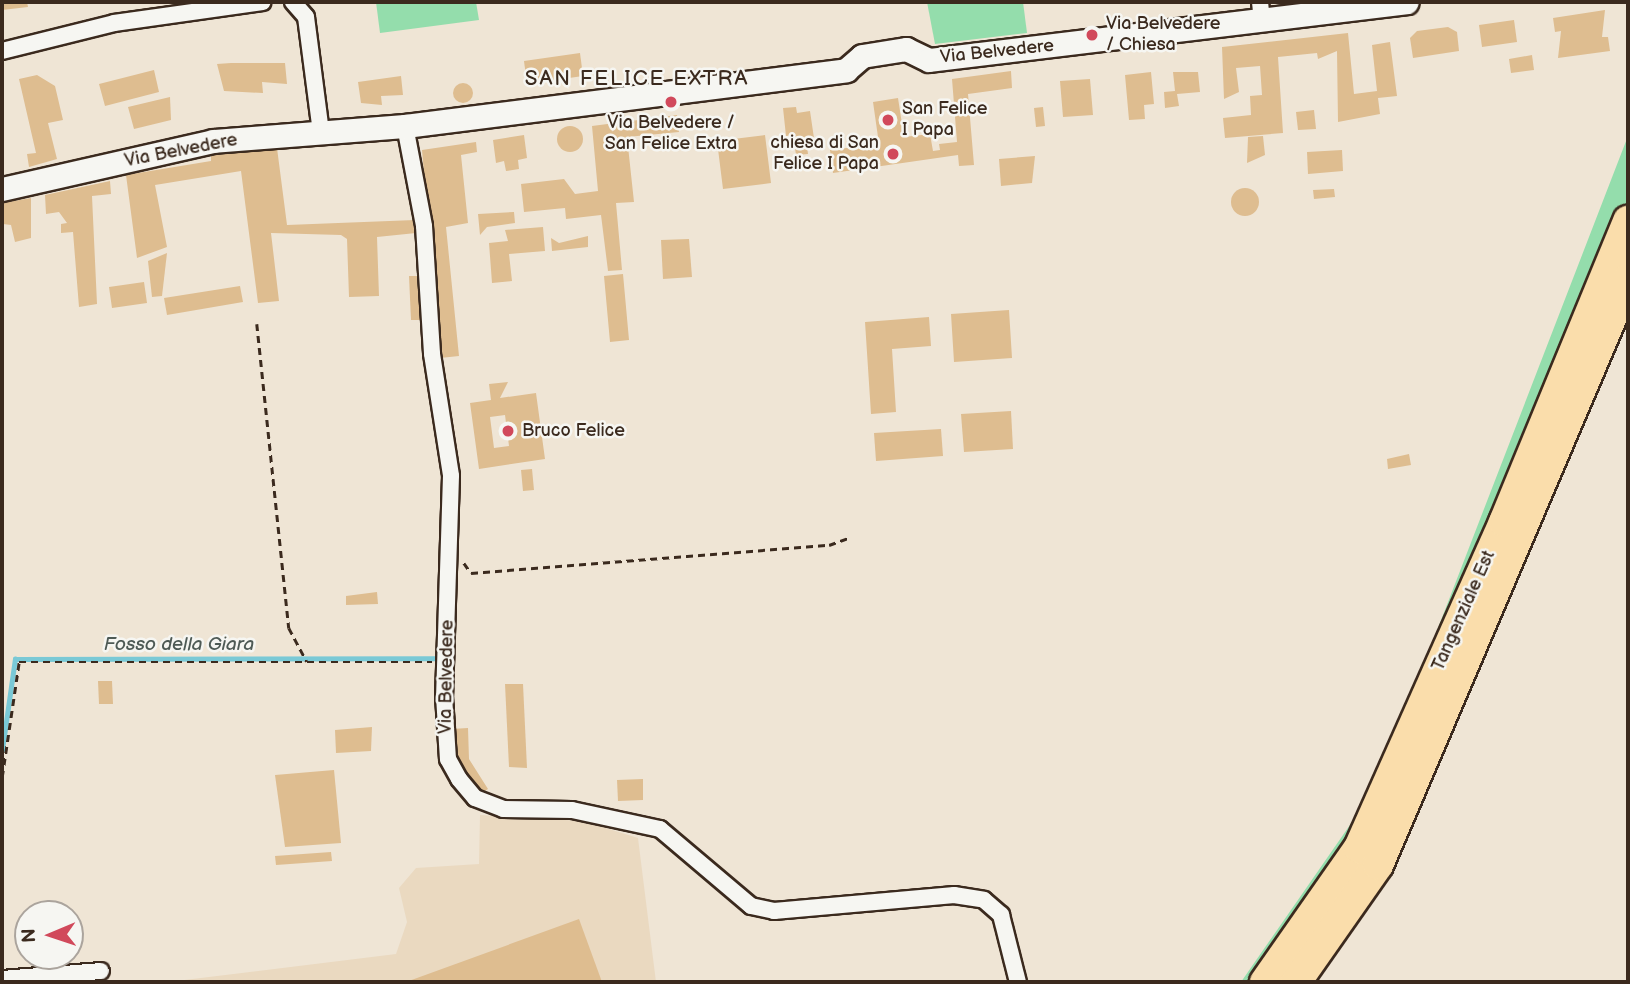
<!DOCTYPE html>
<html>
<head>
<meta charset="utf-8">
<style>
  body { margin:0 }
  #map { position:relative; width:1630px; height:984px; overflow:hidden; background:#efe5d5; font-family:"Balsamiq Sans",sans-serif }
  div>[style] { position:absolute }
  .built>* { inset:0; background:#ead9c0 }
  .green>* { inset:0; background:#94ddac }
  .stream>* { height:4.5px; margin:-2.25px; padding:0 2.25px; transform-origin:2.25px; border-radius:2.25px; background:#7ac9d6 }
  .building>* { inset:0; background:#debd90 }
  .round { border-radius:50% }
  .path>* { height:2.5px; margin-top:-1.25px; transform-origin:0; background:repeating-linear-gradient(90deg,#3b2a1e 0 7px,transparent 0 12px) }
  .roads { filter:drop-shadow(2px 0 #3b2a1e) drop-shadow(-2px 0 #3b2a1e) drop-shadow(0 2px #3b2a1e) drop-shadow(0 -2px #3b2a1e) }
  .street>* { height:16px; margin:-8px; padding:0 8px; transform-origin:8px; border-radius:8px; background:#f6f6f2 }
  .secondary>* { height:23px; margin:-11.5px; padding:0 11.5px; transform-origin:11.5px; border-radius:11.5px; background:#f6f6f2 }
  .highway>* { height:30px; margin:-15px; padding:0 15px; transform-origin:15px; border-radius:15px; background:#faddab }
  .dots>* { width:19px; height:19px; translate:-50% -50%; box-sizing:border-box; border:4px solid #f6f6f2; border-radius:50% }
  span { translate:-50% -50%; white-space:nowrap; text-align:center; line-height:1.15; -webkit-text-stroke:5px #f6f6f2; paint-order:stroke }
  .poi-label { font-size:18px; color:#3b2a1e }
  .left { translate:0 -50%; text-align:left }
  .right { translate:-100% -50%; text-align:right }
  .street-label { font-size:18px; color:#3b2a1e }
  .water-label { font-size:19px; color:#4e5a55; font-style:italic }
  .quarter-label { font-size:21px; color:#3b2a1e; letter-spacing:2px }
  .frame { position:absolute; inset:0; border:4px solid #3b2a1e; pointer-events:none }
  .north { position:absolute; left:14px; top:900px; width:70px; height:70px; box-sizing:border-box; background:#f6f6f2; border:2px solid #aba49d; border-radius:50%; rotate:268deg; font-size:19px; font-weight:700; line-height:28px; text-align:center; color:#3b2a1e }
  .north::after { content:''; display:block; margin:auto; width:24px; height:32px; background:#d1495b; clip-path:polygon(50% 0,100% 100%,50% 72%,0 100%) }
</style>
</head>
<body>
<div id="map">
  <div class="built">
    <i style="clip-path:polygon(480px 815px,583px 821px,638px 838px,656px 982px,168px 982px,396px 954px,407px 922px,399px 888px,416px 868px,479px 864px)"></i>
  </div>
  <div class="green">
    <i style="clip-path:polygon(376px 2px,476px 2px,479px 20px,380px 33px)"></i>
    <i style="clip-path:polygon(927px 2px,1023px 2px,1027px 33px,935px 44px)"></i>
    <i style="clip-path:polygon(1628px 136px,1628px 212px,1374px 816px,1267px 982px,1241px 982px,1377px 786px)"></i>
  </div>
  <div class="stream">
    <i style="left:2px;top:750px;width:92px;rotate:-81.9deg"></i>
    <i style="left:15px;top:659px;width:419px;rotate:-0.1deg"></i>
  </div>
  <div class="building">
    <i style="clip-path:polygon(2px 2px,27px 2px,28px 7px,2px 10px)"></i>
    <i style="clip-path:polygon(1605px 10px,1602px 37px,1608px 37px,1610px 51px,1558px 58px,1561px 31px,1555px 32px,1553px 18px)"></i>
    <i style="clip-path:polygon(1514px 20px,1517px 42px,1482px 47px,1479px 25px)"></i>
    <i style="clip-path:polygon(1448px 27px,1457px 32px,1459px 51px,1413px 58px,1410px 38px,1417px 31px)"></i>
    <i style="clip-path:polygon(1348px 33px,1354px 94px,1377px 91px,1372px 45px,1390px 42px,1397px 96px,1378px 98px,1380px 114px,1338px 122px,1337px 51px,1318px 59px,1317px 53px,1278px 57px,1283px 133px,1225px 138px,1223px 118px,1251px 115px,1250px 96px,1262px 95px,1260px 66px,1236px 68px,1239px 92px,1224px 99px,1222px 47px)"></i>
    <i style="clip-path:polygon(580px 53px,583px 76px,527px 84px,524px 61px)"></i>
    <i style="clip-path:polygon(1532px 55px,1534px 70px,1511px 73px,1509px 59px)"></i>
    <i style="clip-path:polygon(231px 63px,285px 63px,287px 84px,262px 82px,263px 93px,224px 91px,217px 64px)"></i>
    <i style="clip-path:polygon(154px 70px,159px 92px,105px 106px,99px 84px)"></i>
    <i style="clip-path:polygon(1011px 71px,1012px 88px,968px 94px,974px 165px,959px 166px,958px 155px,833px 173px,830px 150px,879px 144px,873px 102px,898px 98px,904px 137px,930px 134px,933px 151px,940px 150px,939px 144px,957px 142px,952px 79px)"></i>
    <i style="clip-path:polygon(1151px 72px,1154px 104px,1144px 105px,1145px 119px,1129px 120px,1125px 75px)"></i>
    <i style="clip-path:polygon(1173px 72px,1198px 72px,1200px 92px,1177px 94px,1179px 106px,1165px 108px,1164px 92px,1175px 91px)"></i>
    <i style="clip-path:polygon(37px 75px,55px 86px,63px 120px,48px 123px,57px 159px,29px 167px,27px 154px,36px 153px,19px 79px)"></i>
    <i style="clip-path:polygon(401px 76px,403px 95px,381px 96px,382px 105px,361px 103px,358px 82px)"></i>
    <i style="clip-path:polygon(1090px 79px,1093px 115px,1063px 117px,1060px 81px)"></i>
    <i class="round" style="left:453px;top:83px;width:20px;height:20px"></i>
    <i style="clip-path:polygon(170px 97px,171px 120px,134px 129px,128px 107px)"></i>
    <i style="clip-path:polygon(796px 107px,797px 113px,810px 111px,815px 145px,807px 146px,808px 154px,796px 155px,793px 135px,786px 136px,783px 108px)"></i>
    <i style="clip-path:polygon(1043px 107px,1045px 126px,1036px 127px,1034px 108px)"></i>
    <i style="clip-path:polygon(1314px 110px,1316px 129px,1298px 130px,1296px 112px)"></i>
    <i style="clip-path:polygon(677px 115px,679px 132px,627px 137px,634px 202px,616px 203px,622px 270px,608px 271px,601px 215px,566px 219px,565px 208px,524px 212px,521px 184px,564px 179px,575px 194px,598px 191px,592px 126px)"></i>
    <i class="round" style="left:557px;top:126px;width:26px;height:26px"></i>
    <i style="clip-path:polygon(524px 135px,527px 158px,518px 160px,519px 169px,506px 171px,504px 161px,496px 163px,493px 140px)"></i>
    <i style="clip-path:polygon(765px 135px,771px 183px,723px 189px,717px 141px)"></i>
    <i style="clip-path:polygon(1263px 136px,1265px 155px,1247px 163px,1248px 137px)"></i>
    <i style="clip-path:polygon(476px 142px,477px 152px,461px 155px,468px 223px,446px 227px,459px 356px,440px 358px,422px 150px)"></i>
    <i style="clip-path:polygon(277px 148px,287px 225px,415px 220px,416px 233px,377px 237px,379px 296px,349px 297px,347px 239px,341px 235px,271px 233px,279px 301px,258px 303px,241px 171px,155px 185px,167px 247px,137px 258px,126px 175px,211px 161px,211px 155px)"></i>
    <i style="clip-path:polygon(1342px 150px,1343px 171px,1308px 174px,1307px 152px)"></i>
    <i style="clip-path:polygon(1035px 156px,1032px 183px,1001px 186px,999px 159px)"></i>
    <i style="clip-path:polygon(110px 181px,111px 194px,92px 196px,97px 304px,79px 307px,73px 232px,61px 233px,61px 224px,67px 223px,59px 212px,46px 214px,45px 195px)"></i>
    <i class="round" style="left:1231px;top:188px;width:28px;height:28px"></i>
    <i style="clip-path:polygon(1334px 189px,1335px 197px,1314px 199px,1313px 190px)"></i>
    <i style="clip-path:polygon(31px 198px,31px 238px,15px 242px,11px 225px,3px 224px,2px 203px)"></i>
    <i style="clip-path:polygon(514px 212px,515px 223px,487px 227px,480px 235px,478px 214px)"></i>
    <i style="clip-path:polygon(543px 227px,545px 251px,509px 254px,512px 281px,492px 283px,489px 243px,508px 241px,505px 230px)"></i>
    <i style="clip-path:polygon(588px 236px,588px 247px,552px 251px,551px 238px,559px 243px)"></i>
    <i style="clip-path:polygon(689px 239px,692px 277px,663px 279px,661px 240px)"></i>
    <i style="clip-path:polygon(167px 253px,162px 296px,152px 297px,148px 261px)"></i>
    <i style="clip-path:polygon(623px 274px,629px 340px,610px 342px,604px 276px)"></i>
    <i style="clip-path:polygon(409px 276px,420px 276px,422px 320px,411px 320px)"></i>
    <i style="clip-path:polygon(144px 282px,147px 303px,112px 308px,109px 287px)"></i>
    <i style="clip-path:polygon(240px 286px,243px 302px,167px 315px,164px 298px)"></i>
    <i style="clip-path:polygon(1009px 310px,1012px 358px,954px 362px,951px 314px)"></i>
    <i style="clip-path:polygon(929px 317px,931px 346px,892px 349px,896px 412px,871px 414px,865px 322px)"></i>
    <i style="clip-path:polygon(evenodd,508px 382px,500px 398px,536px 393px,545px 459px,479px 469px,470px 403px,491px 400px,489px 384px,508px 382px,505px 415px,509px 446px,494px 448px,490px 417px,505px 415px)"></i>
    <i style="clip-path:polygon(1011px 411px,1013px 449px,964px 452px,961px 414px)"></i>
    <i style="clip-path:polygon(941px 429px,943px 456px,876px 461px,874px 433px)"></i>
    <i style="clip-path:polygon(1409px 454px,1411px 465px,1388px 469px,1387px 459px)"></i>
    <i style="clip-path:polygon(532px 469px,534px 490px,523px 491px,521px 470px)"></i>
    <i style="clip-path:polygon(377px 592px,378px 604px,346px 605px,346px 596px)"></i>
    <i style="clip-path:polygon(98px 681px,112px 681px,113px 704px,99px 704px)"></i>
    <i style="clip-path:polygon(505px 684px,523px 684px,527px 768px,509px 767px)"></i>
    <i style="clip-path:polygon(372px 727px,371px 751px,336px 753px,335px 730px)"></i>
    <i style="clip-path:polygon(468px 728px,469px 759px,488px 789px,477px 796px,456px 764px,451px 729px)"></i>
    <i style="clip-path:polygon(334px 770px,341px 843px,285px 847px,275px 775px)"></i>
    <i style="clip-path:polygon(643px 779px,643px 800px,618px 801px,617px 780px)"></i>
    <i style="clip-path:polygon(331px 852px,332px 861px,276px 865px,275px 856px)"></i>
    <i style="clip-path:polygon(579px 919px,602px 982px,406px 982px)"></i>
  </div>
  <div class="path">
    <i style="left:257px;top:324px;width:306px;rotate:84deg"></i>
    <i style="left:289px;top:628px;width:38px;rotate:62deg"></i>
    <i style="left:464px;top:563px;width:12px;rotate:55deg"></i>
    <i style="left:471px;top:573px;width:359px;rotate:-4.5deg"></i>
    <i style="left:829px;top:545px;width:23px;rotate:-20deg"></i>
    <i style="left:2px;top:777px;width:116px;rotate:-81.6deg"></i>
    <i style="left:19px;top:662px;width:413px"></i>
  </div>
  <div class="roads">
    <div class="street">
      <i style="left:293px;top:2px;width:20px;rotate:49deg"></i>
      <i style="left:306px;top:17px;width:116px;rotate:82.6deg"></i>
      <i style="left:1260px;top:2px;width:20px;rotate:84deg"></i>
      <i style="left:2px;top:51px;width:115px;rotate:-14deg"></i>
      <i style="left:114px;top:23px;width:150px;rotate:-8deg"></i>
      <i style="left:405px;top:126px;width:102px;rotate:79.2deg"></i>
      <i style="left:424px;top:226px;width:128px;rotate:86.4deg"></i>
      <i style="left:432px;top:354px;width:123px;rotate:81.1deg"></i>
      <i style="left:451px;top:476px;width:220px;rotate:91.8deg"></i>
      <i style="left:444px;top:696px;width:63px;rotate:86.4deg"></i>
      <i style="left:448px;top:759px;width:23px;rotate:61deg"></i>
      <i style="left:459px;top:779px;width:25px;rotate:50deg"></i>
      <i style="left:475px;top:798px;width:30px;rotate:21deg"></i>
      <i style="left:503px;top:809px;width:69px;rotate:0.8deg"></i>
      <i style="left:572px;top:810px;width:90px;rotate:12.2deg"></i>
      <i style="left:660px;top:829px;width:119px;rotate:40.2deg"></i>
      <i style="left:751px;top:906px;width:24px;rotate:12deg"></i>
      <i style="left:774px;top:911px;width:181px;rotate:-5.1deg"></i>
      <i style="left:954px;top:895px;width:30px;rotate:9deg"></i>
      <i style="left:984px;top:900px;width:23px;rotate:41deg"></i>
      <i style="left:1001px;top:915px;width:69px;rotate:75.8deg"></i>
      <i style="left:2px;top:979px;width:99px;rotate:-4.6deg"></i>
    </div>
    <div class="secondary">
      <i style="left:2px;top:189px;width:216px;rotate:-12.8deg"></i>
      <i style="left:213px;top:141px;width:193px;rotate:-4.5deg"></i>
      <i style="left:405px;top:126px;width:445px;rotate:-7.2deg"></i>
      <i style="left:846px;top:70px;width:21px;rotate:-41deg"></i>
      <i style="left:862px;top:56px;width:45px;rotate:-9deg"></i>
      <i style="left:906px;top:49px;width:25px;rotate:26deg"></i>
      <i style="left:929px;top:60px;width:481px;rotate:-6.9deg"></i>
    </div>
    <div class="highway">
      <i style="left:1265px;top:982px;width:164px;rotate:-55deg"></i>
      <i style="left:1359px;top:848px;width:357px;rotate:-66deg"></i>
      <i style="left:1504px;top:522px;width:326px;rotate:-67.6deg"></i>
      <i style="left:1296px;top:982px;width:143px;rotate:-55deg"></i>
      <i style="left:1378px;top:865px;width:637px;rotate:-66.9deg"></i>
    </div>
  </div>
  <div class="dots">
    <i style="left:1092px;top:35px;background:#d1495b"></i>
    <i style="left:671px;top:102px;background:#d1495b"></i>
    <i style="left:888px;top:120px;background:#d1495b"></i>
    <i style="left:893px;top:154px;background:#d1495b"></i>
    <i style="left:508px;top:431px;background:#d1495b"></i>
  </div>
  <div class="poi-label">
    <span class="left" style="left:1106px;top:35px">Via Belvedere<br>/ Chiesa</span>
    <span class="left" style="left:902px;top:120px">San Felice<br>I Papa</span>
    <span style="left:671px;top:134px">Via Belvedere /<br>San Felice Extra</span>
    <span class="right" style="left:879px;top:154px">chiesa di San<br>Felice I Papa</span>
    <span class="left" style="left:522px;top:431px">Bruco Felice</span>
  </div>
  <div class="street-label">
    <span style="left:997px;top:52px;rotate:-6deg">Via Belvedere</span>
    <span style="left:181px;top:151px;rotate:-11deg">Via Belvedere</span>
    <span style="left:1464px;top:611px;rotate:-66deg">Tangenziale Est</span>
    <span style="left:447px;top:677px;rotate:-89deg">Via Belvedere</span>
  </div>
  <div class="water-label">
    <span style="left:179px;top:645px">Fosso della Giara</span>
  </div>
  <div class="quarter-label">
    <span style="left:637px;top:79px">SAN FELICE EXTRA</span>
  </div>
  <div class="frame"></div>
  <div class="north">N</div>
</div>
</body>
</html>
